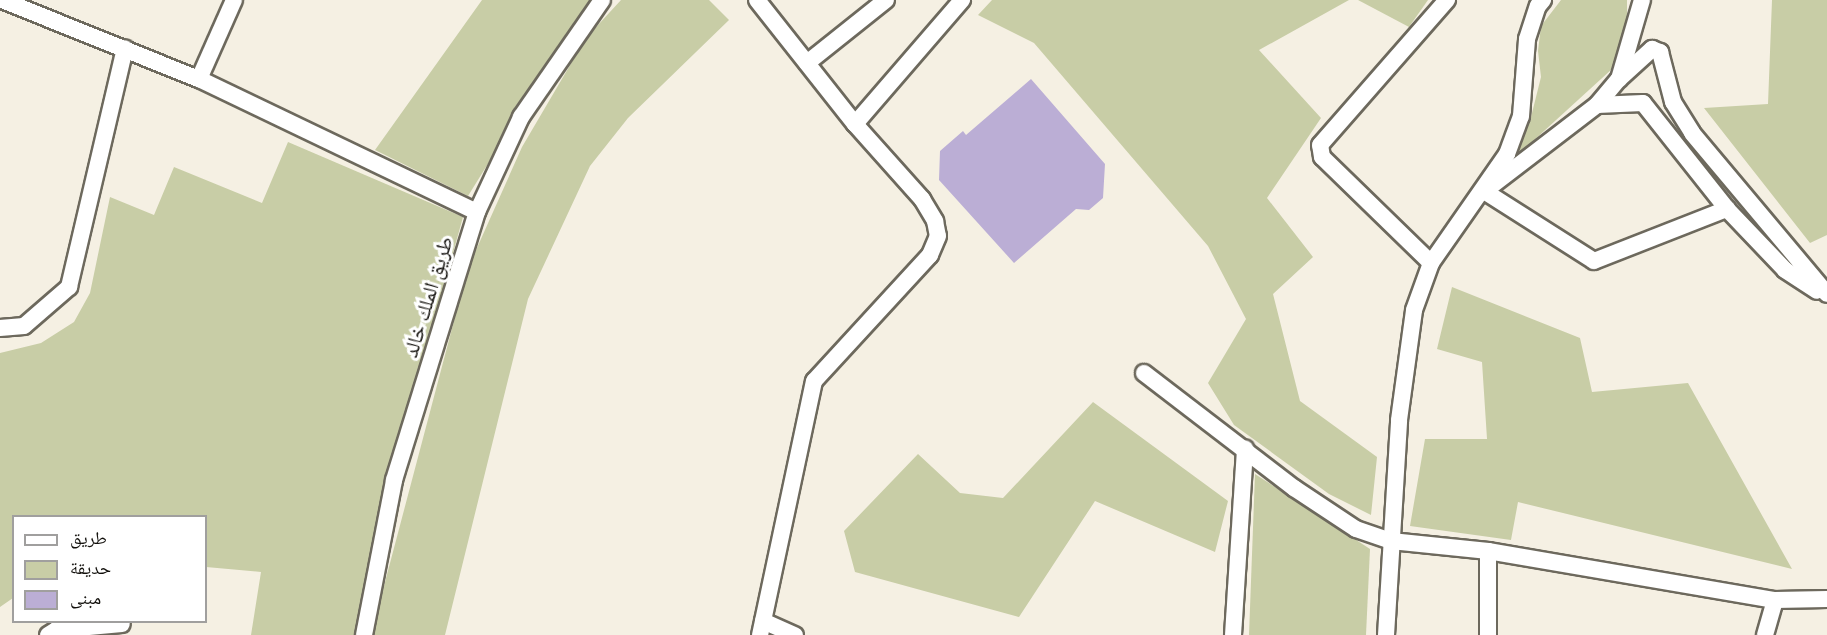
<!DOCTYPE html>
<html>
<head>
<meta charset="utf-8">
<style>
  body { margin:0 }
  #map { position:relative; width:1827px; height:635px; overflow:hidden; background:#f5f0e3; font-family:Roboto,"Noto Naskh Arabic",sans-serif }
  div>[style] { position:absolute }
  .green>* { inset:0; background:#c8cda6 }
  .building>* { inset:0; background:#bbaed5 }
  .roads { filter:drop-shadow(2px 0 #6d695d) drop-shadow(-2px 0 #6d695d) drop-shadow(0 2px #6d695d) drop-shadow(0 -2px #6d695d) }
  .minor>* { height:16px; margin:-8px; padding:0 8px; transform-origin:8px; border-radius:8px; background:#fff }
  span { translate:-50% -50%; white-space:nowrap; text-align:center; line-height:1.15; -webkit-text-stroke:6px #fff; paint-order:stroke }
  .street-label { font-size:21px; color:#12100c }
  .legend { position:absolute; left:12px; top:515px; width:195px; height:108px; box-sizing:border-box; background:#fff; border:2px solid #a09f9e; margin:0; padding:8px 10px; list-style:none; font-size:18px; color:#12100c }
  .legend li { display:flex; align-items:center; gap:12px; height:30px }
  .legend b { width:30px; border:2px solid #a09f9e }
</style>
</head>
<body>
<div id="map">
  <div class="green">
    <i style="clip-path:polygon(482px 0,594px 0,558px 51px,468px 196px,375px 150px)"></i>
    <i style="clip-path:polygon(621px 0,709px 0,729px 20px,628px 118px,590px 166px,528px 299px,445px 635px,371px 635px,468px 268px,522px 147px,586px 38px)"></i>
    <i style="clip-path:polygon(992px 0,1349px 0,1259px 50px,1321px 118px,1267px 198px,1313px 257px,1273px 294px,1300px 401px,1377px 457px,1371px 515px,1329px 494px,1234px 425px,1208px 383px,1246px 319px,1208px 246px,1034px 43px,978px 15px)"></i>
    <i style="clip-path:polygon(1358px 0,1428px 0,1409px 27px)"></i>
    <i style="clip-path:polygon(1561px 0,1627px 0,1627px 34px,1612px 69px,1511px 161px,1530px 121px,1541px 77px,1538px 51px,1541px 26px)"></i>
    <i style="clip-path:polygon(1772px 0,1827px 0,1827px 235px,1810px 243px,1704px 108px,1768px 104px)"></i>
    <i style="clip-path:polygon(288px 142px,463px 217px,382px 510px,355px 635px,251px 635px,261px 572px,206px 567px,206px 516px,14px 516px,13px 598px,0 607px,0 353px,41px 343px,74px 322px,90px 293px,110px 197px,154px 215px,174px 167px,262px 203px)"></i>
    <i style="clip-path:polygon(1452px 287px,1580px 338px,1592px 392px,1688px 383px,1792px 569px,1518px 502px,1511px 540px,1410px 526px,1425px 439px,1487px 439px,1482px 362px,1437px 349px)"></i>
    <i style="clip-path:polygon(1093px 402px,1228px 501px,1215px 552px,1095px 501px,1019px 617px,855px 572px,844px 531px,918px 454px,960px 493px,1003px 498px)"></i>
    <i style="clip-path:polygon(1255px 474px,1370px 549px,1366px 635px,1249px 635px)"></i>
  </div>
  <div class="building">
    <i style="clip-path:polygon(1031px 79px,1105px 164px,1103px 198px,1089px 210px,1076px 209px,1014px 263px,939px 180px,940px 151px,963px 131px,966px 135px)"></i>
  </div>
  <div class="roads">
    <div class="minor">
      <i style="left:2px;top:0;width:212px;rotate:21.9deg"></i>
      <i style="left:199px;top:79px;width:308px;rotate:25.6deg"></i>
      <i style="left:757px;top:0;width:158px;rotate:51.7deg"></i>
      <i style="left:855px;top:124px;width:101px;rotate:48.2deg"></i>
      <i style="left:922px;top:199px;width:26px;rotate:59deg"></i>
      <i style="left:935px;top:221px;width:15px;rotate:79deg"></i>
      <i style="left:938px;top:236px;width:21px;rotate:113deg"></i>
      <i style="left:930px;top:255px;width:171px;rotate:132.6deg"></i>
      <i style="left:814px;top:381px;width:260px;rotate:102deg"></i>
      <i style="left:807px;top:63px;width:101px;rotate:-38.6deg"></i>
      <i style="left:199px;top:79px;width:86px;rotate:-66.1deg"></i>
      <i style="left:1619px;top:79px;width:45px;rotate:-42.3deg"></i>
      <i style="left:1652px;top:49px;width:9px;rotate:21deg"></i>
      <i style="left:1660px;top:52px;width:52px;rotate:75.4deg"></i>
      <i style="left:1673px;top:102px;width:36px;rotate:58deg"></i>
      <i style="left:1692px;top:133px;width:210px;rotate:50deg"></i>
      <i style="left:1597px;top:105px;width:46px;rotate:-2.5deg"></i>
      <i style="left:1643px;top:103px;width:135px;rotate:51.6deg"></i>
      <i style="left:1727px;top:209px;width:84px;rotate:46.4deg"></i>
      <i style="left:1785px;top:270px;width:38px;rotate:33deg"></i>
      <i style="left:855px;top:124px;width:164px;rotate:-49.2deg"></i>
      <i style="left:1490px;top:187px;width:135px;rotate:-37.5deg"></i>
      <i style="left:1597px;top:105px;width:34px;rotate:-50deg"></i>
      <i style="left:1619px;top:79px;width:82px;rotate:-73.8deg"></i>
      <i style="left:1484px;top:191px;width:130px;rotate:32.5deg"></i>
      <i style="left:1594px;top:261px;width:143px;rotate:-21.4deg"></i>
      <i style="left:1431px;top:263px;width:152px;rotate:-135.8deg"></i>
      <i style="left:1322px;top:157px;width:12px;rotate:-99deg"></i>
      <i style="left:1320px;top:145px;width:193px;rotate:-48.8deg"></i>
      <i style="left:0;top:328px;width:24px;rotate:-5deg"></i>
      <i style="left:24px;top:326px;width:60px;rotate:-40.9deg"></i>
      <i style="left:69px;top:287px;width:245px;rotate:-76.8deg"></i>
      <i style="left:1144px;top:373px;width:189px;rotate:37.5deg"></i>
      <i style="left:1294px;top:488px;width:74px;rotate:33.5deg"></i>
      <i style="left:1356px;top:529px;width:37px;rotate:19deg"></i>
      <i style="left:1391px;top:541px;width:98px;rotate:5.9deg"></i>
      <i style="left:1488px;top:551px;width:291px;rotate:9.7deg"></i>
      <i style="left:1775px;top:600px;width:52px;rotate:-1.1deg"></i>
      <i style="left:1488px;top:551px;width:84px;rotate:90deg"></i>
      <i style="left:763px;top:621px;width:35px;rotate:24deg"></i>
      <i style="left:48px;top:635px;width:9px;rotate:-32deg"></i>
      <i style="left:56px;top:630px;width:66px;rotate:-5.2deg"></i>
      <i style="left:364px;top:635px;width:158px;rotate:-79deg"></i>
      <i style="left:394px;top:480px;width:281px;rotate:-72.8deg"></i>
      <i style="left:477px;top:212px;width:105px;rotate:-65.1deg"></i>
      <i style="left:521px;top:117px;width:142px;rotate:-55.3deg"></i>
      <i style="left:1233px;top:635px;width:187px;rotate:-86.3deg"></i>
      <i style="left:1386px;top:635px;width:215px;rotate:-86.5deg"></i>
      <i style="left:1399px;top:420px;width:111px;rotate:-82.2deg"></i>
      <i style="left:1414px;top:310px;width:50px;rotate:-70.1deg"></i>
      <i style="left:1431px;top:263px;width:133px;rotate:-55.1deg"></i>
      <i style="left:1507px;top:154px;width:40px;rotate:-69.8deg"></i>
      <i style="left:1521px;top:116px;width:77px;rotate:-85.5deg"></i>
      <i style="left:1527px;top:39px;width:35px;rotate:-72deg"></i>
      <i style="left:1538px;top:6px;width:8px;rotate:-50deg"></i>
      <i style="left:1765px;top:635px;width:36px;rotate:-74deg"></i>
    </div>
  </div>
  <div class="street-label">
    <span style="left:428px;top:297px;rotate:-73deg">طريق الملك خالد</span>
  </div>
  <ul class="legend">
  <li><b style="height:8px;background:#fff"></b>طريق</li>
  <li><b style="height:16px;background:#c8cda6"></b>حديقة</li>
  <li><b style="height:16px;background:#bbaed5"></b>مبنى</li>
  </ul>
</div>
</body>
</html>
